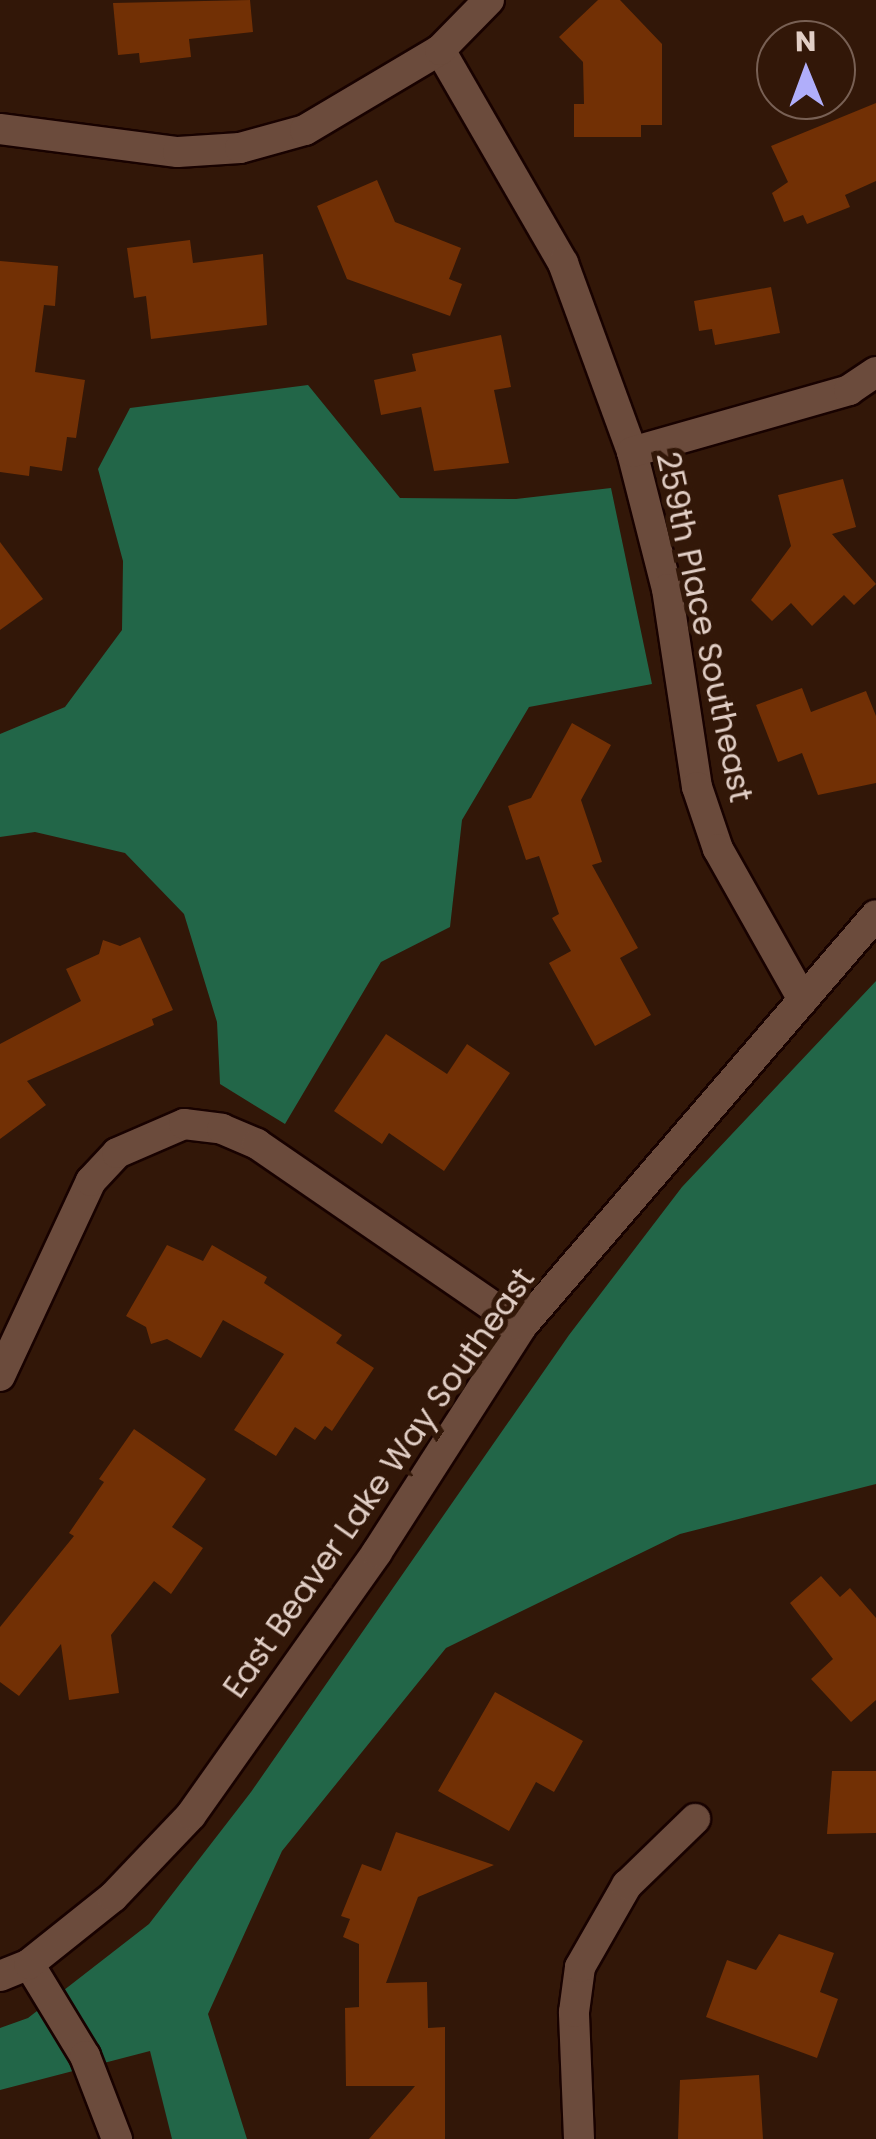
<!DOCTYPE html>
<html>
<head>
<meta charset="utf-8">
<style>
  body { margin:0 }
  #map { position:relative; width:876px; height:2139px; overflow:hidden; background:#321708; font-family:Poppins,sans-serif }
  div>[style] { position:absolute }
  .forest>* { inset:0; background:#226648 }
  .building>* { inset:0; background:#723005 }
  .roads { filter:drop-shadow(2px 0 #180200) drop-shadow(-2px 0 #180200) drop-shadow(0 2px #180200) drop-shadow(0 -2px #180200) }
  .minor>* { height:30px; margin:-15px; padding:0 15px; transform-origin:15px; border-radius:15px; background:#6b4b3c }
  .tertiary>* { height:30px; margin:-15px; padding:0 15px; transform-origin:15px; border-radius:15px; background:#6b4b3c }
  span { translate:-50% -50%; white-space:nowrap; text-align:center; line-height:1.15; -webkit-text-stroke:10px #321708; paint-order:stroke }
  .street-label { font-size:32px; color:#e1cec5 }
  .north { position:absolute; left:756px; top:20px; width:100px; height:100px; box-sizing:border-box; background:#321708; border:2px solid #786054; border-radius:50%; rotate:359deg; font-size:28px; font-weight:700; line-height:40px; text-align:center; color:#e1cec5 }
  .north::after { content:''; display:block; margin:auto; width:35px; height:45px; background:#b0aefa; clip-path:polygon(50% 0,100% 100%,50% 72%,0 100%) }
</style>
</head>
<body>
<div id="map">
  <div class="forest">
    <i style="clip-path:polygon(308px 385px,400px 498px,516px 499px,611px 488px,652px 684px,529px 707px,462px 820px,450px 927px,381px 962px,285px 1124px,220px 1084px,217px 1022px,184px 914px,125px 853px,35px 832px,0 837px,0 734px,65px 707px,122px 630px,123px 561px,98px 469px,130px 408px)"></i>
    <i style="clip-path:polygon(876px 981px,876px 1484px,680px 1534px,446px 1648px,282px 1851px,208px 2014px,247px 2139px,172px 2139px,150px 2051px,0 2090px,0 2028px,28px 2018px,149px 1924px,251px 1792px,569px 1335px,682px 1187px)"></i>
  </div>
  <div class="building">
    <i style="clip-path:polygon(250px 0,253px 32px,189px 39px,191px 57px,140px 63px,139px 53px,118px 55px,113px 3px)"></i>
    <i style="clip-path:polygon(598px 0,620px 0,662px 44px,662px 125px,641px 125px,641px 137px,574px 137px,574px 104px,584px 104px,583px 62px,559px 37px)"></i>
    <i style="clip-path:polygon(876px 103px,876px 181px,845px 195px,850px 207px,807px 224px,803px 215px,784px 222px,772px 193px,788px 182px,771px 146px)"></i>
    <i style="clip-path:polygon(377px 180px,395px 222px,461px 248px,449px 279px,462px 284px,450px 316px,347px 279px,317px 206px)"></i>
    <i style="clip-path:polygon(190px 240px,193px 263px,263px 254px,267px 325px,151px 339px,146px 296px,134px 298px,127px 248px)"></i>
    <i style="clip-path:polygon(0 261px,58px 266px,55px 306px,44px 305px,35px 372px,85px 380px,76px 438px,67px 437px,62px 471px,30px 466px,29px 476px,0 472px)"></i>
    <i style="clip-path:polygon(771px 287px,780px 333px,715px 345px,712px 329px,699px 331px,694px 301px)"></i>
    <i style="clip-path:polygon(501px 335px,511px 387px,494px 390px,509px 463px,434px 471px,421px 407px,381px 415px,374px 380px,416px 371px,412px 354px)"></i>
    <i style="clip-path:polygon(843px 479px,856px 527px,832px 534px,876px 584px,854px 605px,844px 595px,812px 626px,791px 603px,772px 621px,751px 600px,791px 546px,778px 495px)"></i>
    <i style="clip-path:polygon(0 542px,43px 599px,0 630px)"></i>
    <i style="clip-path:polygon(802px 688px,811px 712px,866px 691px,876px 716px,876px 783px,818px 795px,802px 753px,778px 762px,756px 705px)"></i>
    <i style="clip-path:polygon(572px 723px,611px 745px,581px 800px,602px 862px,592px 865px,638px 948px,620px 958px,651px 1015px,595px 1046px,549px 963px,571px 951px,552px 918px,559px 914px,539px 856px,526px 860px,508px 806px,531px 798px)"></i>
    <i style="clip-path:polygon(140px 937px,173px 1010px,152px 1019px,154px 1025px,27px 1081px,46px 1105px,0 1139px,0 1044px,81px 1001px,66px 969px,99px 954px,103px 940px,120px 946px)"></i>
    <i style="clip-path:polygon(386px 1034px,447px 1074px,467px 1044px,510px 1073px,444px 1171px,389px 1133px,382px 1144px,334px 1111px)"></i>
    <i style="clip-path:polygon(167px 1245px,203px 1261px,212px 1245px,267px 1277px,264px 1283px,342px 1335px,336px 1343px,374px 1368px,332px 1431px,325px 1426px,315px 1440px,295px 1427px,276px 1456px,234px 1430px,284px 1354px,223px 1320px,201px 1358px,167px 1339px,151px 1344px,146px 1327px,126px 1316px)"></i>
    <i style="clip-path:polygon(134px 1429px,206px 1479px,172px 1527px,203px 1548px,171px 1594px,154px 1581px,111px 1635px,119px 1693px,69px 1700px,61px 1644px,19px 1696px,0 1682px,0 1627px,74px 1536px,69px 1533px,104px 1482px,99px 1479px)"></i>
    <i style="clip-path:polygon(821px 1576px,840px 1597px,850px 1588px,876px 1618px,876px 1700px,851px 1722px,811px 1679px,833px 1659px,790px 1603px)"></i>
    <i style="clip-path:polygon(495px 1692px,583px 1741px,554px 1792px,536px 1782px,509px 1831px,438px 1791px)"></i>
    <i style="clip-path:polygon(832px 1771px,876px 1771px,876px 1833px,827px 1834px)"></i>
    <i style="clip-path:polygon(396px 1832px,494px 1865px,418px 1897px,386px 1983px,427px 1982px,428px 2028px,445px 2027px,445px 2139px,369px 2139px,415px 2086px,346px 2086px,345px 2008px,359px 2007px,359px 1944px,343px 1937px,350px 1919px,341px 1916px,362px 1864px,381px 1871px)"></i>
    <i style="clip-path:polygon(779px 1934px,834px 1953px,820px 1992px,838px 1999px,817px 2058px,706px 2017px,727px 1960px,756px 1970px)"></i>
    <i style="clip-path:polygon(759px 2075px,763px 2139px,678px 2139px,680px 2080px)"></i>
  </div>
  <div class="roads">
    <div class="minor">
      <i style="left:440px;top:50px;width:246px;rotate:60deg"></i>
      <i style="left:563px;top:263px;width:201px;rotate:69.9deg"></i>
      <i style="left:632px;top:452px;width:141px;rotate:75.7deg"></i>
      <i style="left:667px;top:589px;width:200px;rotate:81.4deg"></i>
      <i style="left:697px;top:787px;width:65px;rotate:71.3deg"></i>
      <i style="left:718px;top:849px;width:173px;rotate:60.6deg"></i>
      <i style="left:0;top:129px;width:179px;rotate:7.4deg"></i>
      <i style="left:178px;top:152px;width:62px;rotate:-3.7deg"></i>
      <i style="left:240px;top:148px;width:67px;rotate:-15.5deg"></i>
      <i style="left:305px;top:130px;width:157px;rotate:-30.7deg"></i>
      <i style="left:440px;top:50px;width:70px;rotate:-45.6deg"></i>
      <i style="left:632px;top:452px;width:226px;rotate:-15.9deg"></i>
      <i style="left:849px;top:390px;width:32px;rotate:-34deg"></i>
      <i style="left:0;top:1376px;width:215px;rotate:-65deg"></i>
      <i style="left:91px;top:1181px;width:38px;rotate:-47deg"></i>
      <i style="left:117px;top:1153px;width:73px;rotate:-23.4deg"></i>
      <i style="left:184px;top:1124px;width:38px;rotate:7deg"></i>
      <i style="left:222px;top:1129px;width:38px;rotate:23deg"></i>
      <i style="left:257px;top:1144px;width:321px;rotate:34.5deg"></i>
      <i style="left:29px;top:1964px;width:108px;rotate:58.7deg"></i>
      <i style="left:85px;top:2056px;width:89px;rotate:68.9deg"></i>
      <i style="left:579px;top:2139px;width:127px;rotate:-92.3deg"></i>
      <i style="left:574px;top:2012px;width:45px;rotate:-82.4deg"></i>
      <i style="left:580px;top:1967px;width:95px;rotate:-60.2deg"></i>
      <i style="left:627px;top:1885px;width:95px;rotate:-44.1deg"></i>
    </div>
    <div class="tertiary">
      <i style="left:0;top:1976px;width:31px;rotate:-22deg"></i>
      <i style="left:29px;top:1964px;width:107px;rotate:-38.6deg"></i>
      <i style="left:113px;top:1897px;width:113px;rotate:-46.4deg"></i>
      <i style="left:191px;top:1815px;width:322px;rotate:-54.7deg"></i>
      <i style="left:377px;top:1552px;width:269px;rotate:-57.3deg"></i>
      <i style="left:522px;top:1326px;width:542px;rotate:-49.26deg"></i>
    </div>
  </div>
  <div class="street-label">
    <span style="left:704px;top:627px;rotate:78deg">259th Place Southeast</span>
    <span style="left:379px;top:1483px;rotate:-55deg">East Beaver Lake Way Southeast</span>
  </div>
  <div class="north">N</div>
</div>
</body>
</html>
